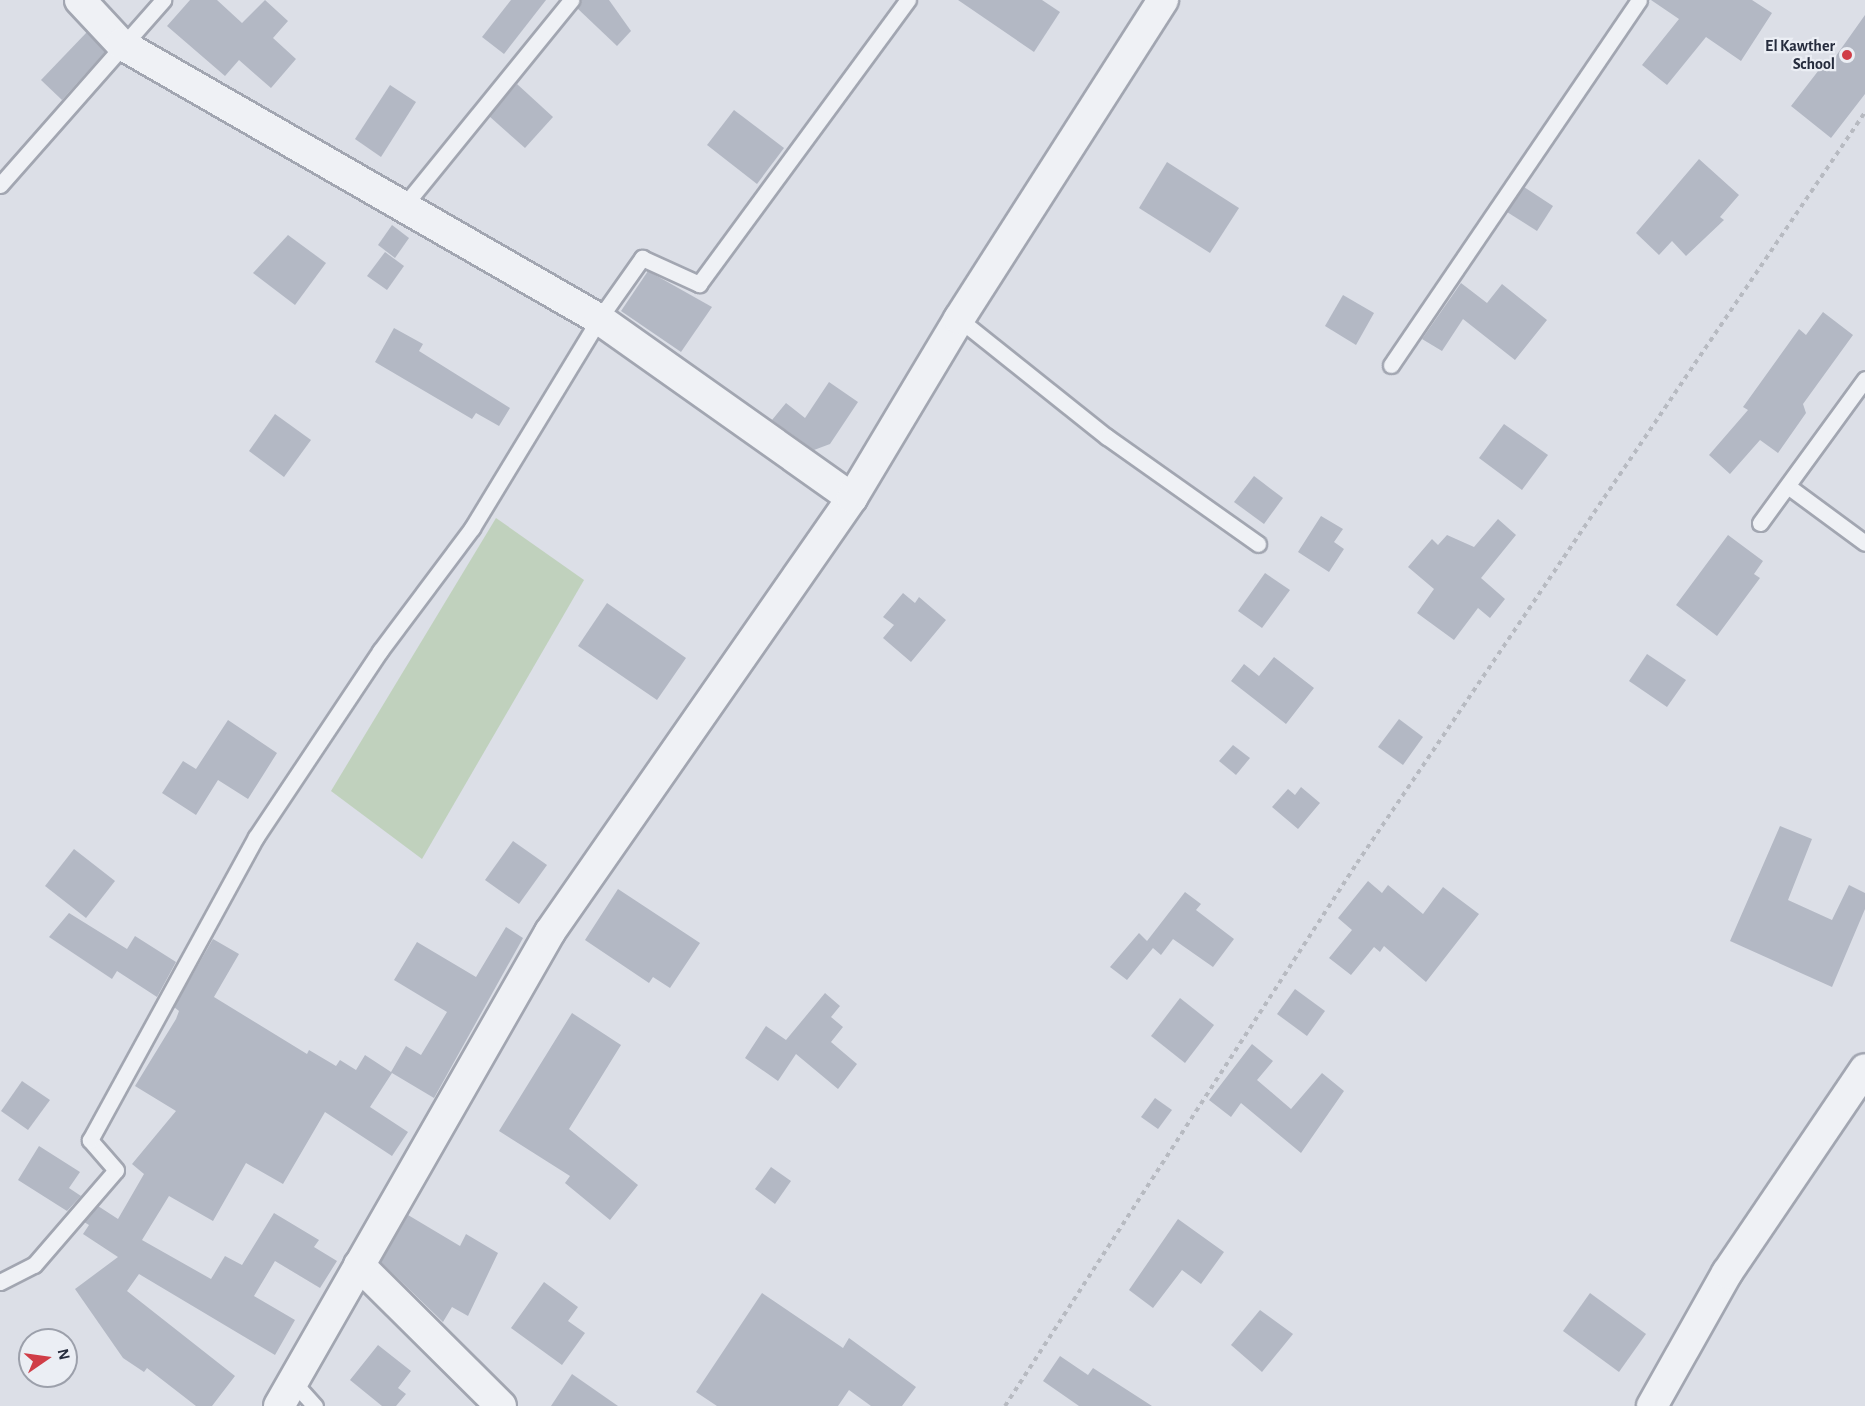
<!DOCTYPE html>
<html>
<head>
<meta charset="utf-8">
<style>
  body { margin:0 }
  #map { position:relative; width:1865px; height:1406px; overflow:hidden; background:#dcdfe7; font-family:"Alegreya Sans",sans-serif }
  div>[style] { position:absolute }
  .green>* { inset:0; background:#c0d1bd }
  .building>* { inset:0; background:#b3b8c4 }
  .path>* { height:4px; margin-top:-2px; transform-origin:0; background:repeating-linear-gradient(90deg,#b7bac1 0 4.5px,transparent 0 9px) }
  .roads { filter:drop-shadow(2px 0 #a2a6b1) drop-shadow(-2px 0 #a2a6b1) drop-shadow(0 2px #a2a6b1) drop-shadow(0 -2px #a2a6b1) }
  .lane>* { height:15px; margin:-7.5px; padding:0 7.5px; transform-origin:7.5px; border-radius:7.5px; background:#eff1f5 }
  .street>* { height:30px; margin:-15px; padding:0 15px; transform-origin:15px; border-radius:15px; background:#eff1f5 }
  .dots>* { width:16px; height:16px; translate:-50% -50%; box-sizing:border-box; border:3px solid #ebeef4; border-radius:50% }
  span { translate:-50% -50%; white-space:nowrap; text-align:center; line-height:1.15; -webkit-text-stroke:4.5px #ebeef4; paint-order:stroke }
  .poi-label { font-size:16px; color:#262c3d; font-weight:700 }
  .right { translate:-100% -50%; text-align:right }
  .north { position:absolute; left:18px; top:1328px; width:60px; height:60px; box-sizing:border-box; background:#ebeef4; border:2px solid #9ca0ab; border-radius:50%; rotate:77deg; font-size:16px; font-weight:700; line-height:24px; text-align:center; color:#262c3d }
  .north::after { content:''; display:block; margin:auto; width:21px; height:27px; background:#d03d47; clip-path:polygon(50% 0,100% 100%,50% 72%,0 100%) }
</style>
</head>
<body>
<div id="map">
  <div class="green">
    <i style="clip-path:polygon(496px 518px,584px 580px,422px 859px,331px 791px)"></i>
  </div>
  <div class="building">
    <i style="clip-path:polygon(190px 0,217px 0,242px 23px,265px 0,288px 21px,273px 38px,296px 59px,271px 88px,239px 60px,225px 76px,167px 26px)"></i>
    <i style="clip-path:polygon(511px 0,546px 0,504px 54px,482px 37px)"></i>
    <i style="clip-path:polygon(581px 0,609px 0,631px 31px,617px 46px,577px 8px)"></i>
    <i style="clip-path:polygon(958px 0,1042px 0,1060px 12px,1034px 52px)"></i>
    <i style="clip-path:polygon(1651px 0,1752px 0,1772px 13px,1741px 61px,1706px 37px,1667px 85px,1642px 65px,1679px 19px)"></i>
    <i style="clip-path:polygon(1865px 15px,1865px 94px,1831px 138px,1791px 106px,1822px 66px,1826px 70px)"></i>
    <i style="clip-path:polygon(87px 32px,105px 52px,62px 100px,41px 80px)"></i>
    <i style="clip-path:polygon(517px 84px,553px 117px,525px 148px,489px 116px)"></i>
    <i style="clip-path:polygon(390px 85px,416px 102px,381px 157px,355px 139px)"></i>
    <i style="clip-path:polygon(734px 110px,784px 148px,757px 184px,707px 145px)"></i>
    <i style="clip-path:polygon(1699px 159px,1739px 195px,1720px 217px,1724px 220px,1686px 256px,1672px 241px,1659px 255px,1636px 233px)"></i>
    <i style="clip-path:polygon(1167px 162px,1239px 208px,1210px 253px,1139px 208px)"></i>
    <i style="clip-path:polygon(1524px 187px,1553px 206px,1537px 231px,1507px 212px)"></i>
    <i style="clip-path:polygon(392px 225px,409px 238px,395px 258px,378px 245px)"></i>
    <i style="clip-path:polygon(288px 235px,326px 263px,295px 305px,253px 273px)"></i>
    <i style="clip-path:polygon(385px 252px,404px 266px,387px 290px,367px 276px)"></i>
    <i style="clip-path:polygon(648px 271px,712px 307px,681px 352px,621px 311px)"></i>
    <i style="clip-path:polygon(1461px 283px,1487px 303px,1502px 284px,1547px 320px,1515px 360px,1463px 319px,1442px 351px,1422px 339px)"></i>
    <i style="clip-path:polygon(1343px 295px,1374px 313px,1356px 345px,1325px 326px)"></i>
    <i style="clip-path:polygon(1823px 312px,1853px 335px,1803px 404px,1806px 413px,1778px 453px,1760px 440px,1730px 474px,1709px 455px,1748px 410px,1743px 407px,1799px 329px,1806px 335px)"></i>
    <i style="clip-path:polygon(394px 328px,423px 344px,419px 351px,510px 408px,499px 426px,476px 413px,472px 419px,375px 362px)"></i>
    <i style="clip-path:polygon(829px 382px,858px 402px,830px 444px,814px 450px,772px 420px,786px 403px,805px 418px)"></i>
    <i style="clip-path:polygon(275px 414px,311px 440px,284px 477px,249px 451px)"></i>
    <i style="clip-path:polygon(1504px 424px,1548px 455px,1522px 490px,1479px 458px)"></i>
    <i style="clip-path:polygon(1254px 476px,1283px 498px,1264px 524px,1234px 502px)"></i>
    <i style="clip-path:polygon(1321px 516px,1343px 529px,1334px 542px,1344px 549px,1329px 572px,1298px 552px)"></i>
    <i style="clip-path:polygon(1498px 519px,1516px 535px,1481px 578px,1505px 599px,1490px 618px,1478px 608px,1454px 640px,1417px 613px,1434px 589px,1408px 567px,1432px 539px,1438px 545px,1447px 535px,1474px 547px)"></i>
    <i style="clip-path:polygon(1728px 535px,1763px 561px,1754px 574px,1760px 578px,1717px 636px,1676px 605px)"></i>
    <i style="clip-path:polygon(1265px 573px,1290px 590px,1262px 628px,1238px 611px)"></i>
    <i style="clip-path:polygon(903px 593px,915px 603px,919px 597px,946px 620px,911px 662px,883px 638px,894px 625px,883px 617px)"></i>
    <i style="clip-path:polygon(607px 603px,686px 658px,657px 700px,578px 646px)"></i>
    <i style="clip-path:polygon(1647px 654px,1686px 680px,1667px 707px,1629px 681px)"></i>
    <i style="clip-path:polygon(1274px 657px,1314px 688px,1286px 724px,1231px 681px,1244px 664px,1259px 676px)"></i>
    <i style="clip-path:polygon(1399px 719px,1423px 737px,1403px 765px,1378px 747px)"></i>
    <i style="clip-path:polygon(228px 720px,277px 753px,248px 799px,218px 780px,196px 815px,162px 793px,183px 761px,196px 769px)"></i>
    <i style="clip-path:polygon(1233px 745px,1250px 758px,1236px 775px,1219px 761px)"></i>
    <i style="clip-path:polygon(1301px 787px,1320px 803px,1298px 829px,1272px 807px,1288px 789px,1295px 795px)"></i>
    <i style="clip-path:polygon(1780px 826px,1812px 839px,1788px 900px,1832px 920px,1849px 885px,1865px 893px,1865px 909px,1832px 987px,1730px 941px)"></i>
    <i style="clip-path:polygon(513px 841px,547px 865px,519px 904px,485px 880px)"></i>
    <i style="clip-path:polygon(74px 849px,115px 881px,86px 918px,45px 886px)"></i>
    <i style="clip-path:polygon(1368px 881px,1382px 893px,1388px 885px,1423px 914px,1443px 887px,1479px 914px,1426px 982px,1384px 946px,1380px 952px,1374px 947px,1351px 975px,1329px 958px,1352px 930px,1338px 918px)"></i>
    <i style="clip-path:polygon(618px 889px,700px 943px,670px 988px,653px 977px,649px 983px,585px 940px)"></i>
    <i style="clip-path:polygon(1185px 892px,1201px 904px,1196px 910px,1234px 939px,1213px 967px,1173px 939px,1161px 955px,1153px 948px,1127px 980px,1110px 967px,1139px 933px,1147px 941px)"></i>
    <i style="clip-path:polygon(69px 913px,127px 949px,135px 936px,176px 962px,157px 997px,117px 971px,112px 979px,49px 937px)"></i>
    <i style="clip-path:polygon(506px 927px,523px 938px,434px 1098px,392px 1073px,370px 1107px,408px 1132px,392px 1156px,325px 1112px,283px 1184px,246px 1163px,213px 1221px,169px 1196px,142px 1240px,211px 1279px,225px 1256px,242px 1265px,274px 1213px,319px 1240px,314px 1247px,337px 1261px,320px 1288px,275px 1261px,254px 1296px,295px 1320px,275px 1355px,139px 1274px,127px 1291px,235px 1376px,212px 1406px,196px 1406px,147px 1368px,144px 1372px,123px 1358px,75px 1289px,118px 1257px,83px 1234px,89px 1225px,84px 1222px,98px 1206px,118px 1219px,144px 1174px,132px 1164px,176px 1111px,135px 1086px,176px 1019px,179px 1011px,174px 1007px,213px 939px,239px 954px,214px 997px,307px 1054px,309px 1050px,336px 1066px,340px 1060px,356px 1070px,365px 1055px,391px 1072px,406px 1046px,421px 1055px,447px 1012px,394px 980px,417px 942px,476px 977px)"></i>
    <i style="clip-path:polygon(1295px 989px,1325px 1011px,1307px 1036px,1277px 1014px)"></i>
    <i style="clip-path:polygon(825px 993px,840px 1006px,831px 1017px,843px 1027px,831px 1042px,857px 1064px,838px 1089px,796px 1054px,778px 1081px,745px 1058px,766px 1026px,786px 1040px)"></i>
    <i style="clip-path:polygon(1180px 998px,1214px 1025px,1185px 1063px,1151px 1036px)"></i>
    <i style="clip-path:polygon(572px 1013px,621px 1045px,569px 1129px,638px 1185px,610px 1220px,565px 1183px,570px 1176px,499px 1131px)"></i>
    <i style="clip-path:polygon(1252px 1044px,1273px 1061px,1257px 1080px,1291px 1109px,1322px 1073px,1344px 1091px,1301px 1153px,1241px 1103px,1231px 1117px,1209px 1100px)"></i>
    <i style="clip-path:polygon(22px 1081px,50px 1100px,28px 1130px,1px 1111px)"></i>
    <i style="clip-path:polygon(1155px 1098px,1172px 1110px,1158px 1129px,1141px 1117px)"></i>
    <i style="clip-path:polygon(39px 1146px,80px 1172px,69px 1188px,81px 1196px,67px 1211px,18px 1180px)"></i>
    <i style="clip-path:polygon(771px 1167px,791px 1181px,775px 1204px,755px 1189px)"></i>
    <i style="clip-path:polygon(408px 1215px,460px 1246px,466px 1234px,498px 1253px,468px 1316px,452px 1307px,443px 1322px,381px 1262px)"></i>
    <i style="clip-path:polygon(1178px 1219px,1224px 1252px,1201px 1284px,1182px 1270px,1153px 1308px,1129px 1290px)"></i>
    <i style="clip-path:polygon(544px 1282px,578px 1307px,568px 1321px,585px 1333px,562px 1365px,511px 1328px)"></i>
    <i style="clip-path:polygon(762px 1293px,843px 1348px,849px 1338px,916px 1387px,902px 1406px,871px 1406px,849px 1390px,838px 1406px,717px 1406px,696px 1392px)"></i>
    <i style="clip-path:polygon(1590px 1293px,1646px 1334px,1619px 1372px,1563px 1331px)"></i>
    <i style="clip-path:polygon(1260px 1310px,1293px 1334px,1262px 1372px,1231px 1345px)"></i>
    <i style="clip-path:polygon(378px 1345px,411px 1371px,398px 1388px,406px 1394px,396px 1406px,382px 1406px,350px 1380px)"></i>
    <i style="clip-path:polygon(1060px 1356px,1088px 1375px,1093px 1368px,1152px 1406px,1079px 1406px,1043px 1381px)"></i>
    <i style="clip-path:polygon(572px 1374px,618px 1406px,551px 1406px)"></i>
  </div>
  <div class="path">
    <i style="left:1005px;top:1406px;width:647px;rotate:-57.05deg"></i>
    <i style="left:1357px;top:863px;width:907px;rotate:-55.92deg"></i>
  </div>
  <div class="roads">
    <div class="lane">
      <i style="left:0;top:185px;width:247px;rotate:-48.6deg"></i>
      <i style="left:403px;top:207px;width:267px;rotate:-50.9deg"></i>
      <i style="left:959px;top:319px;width:189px;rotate:38.6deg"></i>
      <i style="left:1107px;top:437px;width:185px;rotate:35.3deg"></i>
      <i style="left:1391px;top:365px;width:441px;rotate:-55.8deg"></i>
      <i style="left:1789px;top:487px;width:94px;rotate:36.4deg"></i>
      <i style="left:1760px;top:523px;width:178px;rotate:-53.9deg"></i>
      <i style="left:0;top:1282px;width:38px;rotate:-27deg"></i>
      <i style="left:34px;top:1265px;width:125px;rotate:-49.2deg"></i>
      <i style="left:116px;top:1170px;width:40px;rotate:-131deg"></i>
      <i style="left:90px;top:1140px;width:345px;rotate:-61.3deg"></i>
      <i style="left:256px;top:837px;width:224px;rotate:-56.3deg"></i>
      <i style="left:380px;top:651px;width:154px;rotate:-53.2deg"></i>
      <i style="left:472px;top:528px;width:245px;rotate:-58.7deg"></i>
      <i style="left:599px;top:319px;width:75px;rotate:-54.8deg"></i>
      <i style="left:642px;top:258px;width:63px;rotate:24.5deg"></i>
      <i style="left:699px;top:284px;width:353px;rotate:-53.7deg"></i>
      <i style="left:295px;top:1384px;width:30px;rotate:48deg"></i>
    </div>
    <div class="street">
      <i style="left:80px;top:0;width:60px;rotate:47deg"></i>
      <i style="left:121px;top:44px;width:551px;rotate:29.91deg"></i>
      <i style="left:599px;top:319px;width:310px;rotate:35.3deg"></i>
      <i style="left:359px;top:1265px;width:200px;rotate:44.8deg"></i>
      <i style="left:279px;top:1406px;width:546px;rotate:-60.24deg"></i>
      <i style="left:550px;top:932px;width:529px;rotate:-55.17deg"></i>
      <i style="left:852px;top:498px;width:209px;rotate:-59.1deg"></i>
      <i style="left:959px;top:319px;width:379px;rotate:-57.4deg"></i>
      <i style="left:1652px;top:1406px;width:153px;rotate:-60.6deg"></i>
      <i style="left:1727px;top:1273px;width:246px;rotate:-55.9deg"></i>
    </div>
  </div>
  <div class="dots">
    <i style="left:1847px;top:55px;background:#d03d47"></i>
  </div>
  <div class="poi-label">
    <span class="right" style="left:1835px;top:55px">El Kawther<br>School</span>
  </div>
  <div class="north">N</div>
</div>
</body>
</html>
